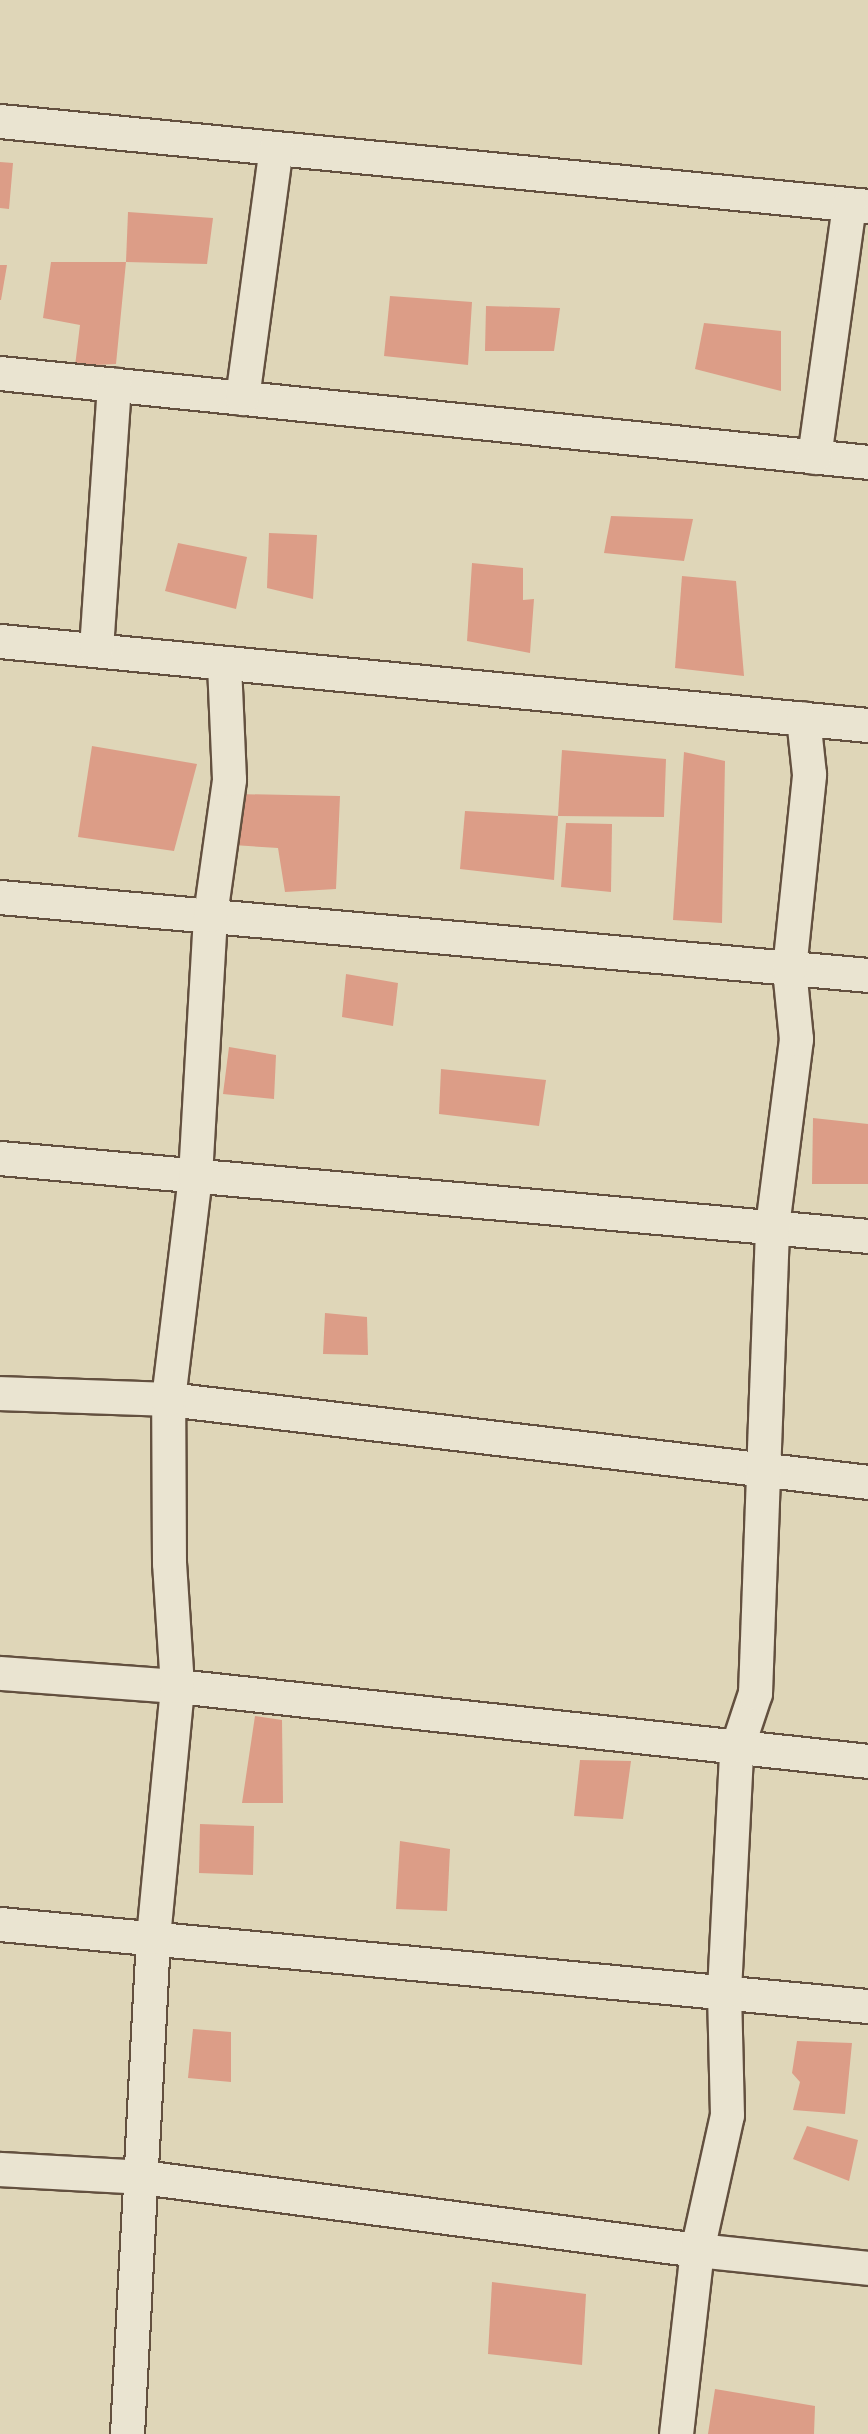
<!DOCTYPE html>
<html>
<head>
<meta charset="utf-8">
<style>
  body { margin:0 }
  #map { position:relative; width:868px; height:2434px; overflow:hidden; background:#dfd6b8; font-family:Vollkorn,serif }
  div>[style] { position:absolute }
  .building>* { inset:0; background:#dc9d87 }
  .roads { filter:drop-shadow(2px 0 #63503f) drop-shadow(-2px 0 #63503f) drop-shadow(0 2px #63503f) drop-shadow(0 -2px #63503f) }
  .street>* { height:33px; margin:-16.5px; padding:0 16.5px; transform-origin:16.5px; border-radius:16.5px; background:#eae4d1 }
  span { translate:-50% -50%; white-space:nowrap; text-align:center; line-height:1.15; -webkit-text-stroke:5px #eae4d1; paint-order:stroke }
</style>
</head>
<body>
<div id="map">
  <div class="building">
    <i style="clip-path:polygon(0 162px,13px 163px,9px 209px,0 208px)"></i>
    <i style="clip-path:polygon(128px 212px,213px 218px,207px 264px,126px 262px)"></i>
    <i style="clip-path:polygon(51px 262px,126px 262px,116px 364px,75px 366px,80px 325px,43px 318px)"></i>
    <i style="clip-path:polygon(0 265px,7px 265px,1px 300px,0 300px)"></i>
    <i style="clip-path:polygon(390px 296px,472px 302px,468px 365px,384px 356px)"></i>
    <i style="clip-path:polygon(486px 306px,560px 308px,554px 351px,485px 351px)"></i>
    <i style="clip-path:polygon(704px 323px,781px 331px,781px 391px,695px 369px)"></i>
    <i style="clip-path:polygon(611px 516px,693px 519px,684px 561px,604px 553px)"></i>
    <i style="clip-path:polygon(269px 533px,317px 535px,313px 599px,267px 588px)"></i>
    <i style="clip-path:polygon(178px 543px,247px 557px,236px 609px,165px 591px)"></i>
    <i style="clip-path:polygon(472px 563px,523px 568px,523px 600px,534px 599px,530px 653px,467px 641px)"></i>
    <i style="clip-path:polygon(682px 576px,736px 581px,744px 676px,675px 668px)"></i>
    <i style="clip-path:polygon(92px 746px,197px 764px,174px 851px,78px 837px)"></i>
    <i style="clip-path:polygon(562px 750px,666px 759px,664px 817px,558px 816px)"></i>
    <i style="clip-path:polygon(684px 752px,725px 761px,722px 923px,673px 920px)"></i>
    <i style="clip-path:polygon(236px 794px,340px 796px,336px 889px,285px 892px,278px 848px,233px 845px)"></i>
    <i style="clip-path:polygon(465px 811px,558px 816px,554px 880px,460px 869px)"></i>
    <i style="clip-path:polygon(566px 823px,612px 824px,611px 892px,561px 887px)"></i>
    <i style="clip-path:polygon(346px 974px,398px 983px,393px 1026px,342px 1017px)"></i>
    <i style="clip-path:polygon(229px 1047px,276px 1055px,274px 1099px,223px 1094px)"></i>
    <i style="clip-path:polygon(441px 1069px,546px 1080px,539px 1126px,439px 1114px)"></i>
    <i style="clip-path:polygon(813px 1118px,868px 1124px,868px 1184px,812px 1184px)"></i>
    <i style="clip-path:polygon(325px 1313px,367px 1317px,368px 1355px,323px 1354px)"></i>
    <i style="clip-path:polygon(255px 1716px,282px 1720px,283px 1803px,242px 1803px)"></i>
    <i style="clip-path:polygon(580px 1760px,631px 1761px,623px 1819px,574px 1816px)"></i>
    <i style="clip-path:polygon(200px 1824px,254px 1826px,253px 1875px,199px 1873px)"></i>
    <i style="clip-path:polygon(400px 1841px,450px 1849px,447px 1911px,396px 1909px)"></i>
    <i style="clip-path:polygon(193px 2029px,231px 2032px,231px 2082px,188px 2078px)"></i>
    <i style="clip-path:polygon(797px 2041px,852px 2043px,845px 2114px,793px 2110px,800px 2082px,792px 2073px)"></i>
    <i style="clip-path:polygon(807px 2126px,858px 2140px,849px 2181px,793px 2159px)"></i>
    <i style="clip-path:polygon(492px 2282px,586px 2294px,582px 2365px,488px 2354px)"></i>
    <i style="clip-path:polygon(715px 2389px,815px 2406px,814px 2434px,708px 2434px)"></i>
  </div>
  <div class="roads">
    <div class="street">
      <i style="left:0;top:121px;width:872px;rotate:5.59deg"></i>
      <i style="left:0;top:373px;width:873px;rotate:5.85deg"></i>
      <i style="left:242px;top:398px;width:252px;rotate:-82.3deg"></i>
      <i style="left:814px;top:457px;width:254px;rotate:-82.1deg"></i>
      <i style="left:0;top:641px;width:872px;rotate:5.53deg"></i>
      <i style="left:96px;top:649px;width:265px;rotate:-86.1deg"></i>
      <i style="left:0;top:897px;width:871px;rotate:5.13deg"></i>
      <i style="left:0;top:1158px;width:871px;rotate:5.13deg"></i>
      <i style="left:0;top:1393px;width:168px;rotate:2deg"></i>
      <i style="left:168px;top:1399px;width:705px;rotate:6.76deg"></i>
      <i style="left:0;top:1673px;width:177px;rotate:4.2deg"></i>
      <i style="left:177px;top:1686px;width:695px;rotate:6.19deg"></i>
      <i style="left:0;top:1924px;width:872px;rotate:5.4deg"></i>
      <i style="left:0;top:2169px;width:142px;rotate:3.2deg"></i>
      <i style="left:142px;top:2177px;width:560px;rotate:7.49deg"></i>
      <i style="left:697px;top:2250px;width:172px;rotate:6deg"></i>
      <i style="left:127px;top:2434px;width:498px;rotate:-87deg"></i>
      <i style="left:153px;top:1937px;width:252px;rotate:-84.5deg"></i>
      <i style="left:177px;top:1686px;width:123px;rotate:-93.7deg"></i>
      <i style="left:169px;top:1563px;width:164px;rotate:-90.3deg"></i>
      <i style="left:168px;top:1399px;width:225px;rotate:-83.1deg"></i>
      <i style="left:195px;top:1176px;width:261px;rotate:-86.7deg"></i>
      <i style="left:210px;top:915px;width:137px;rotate:-82deg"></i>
      <i style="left:229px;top:779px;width:114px;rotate:-92.5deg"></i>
      <i style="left:676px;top:2434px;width:185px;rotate:-83.5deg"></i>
      <i style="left:697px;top:2250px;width:138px;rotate:-77.5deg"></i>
      <i style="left:727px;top:2115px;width:124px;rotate:-91.4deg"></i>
      <i style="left:724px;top:1991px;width:241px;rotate:-87.1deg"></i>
      <i style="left:736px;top:1750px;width:60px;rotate:-71.6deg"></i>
      <i style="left:755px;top:1693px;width:467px;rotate:-87.9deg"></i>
      <i style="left:772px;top:1226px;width:189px;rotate:-82.7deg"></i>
      <i style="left:796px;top:1039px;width:70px;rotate:-95.7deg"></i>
      <i style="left:789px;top:969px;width:196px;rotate:-84.1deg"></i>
      <i style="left:809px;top:774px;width:56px;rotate:-96.1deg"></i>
    </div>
  </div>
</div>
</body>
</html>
